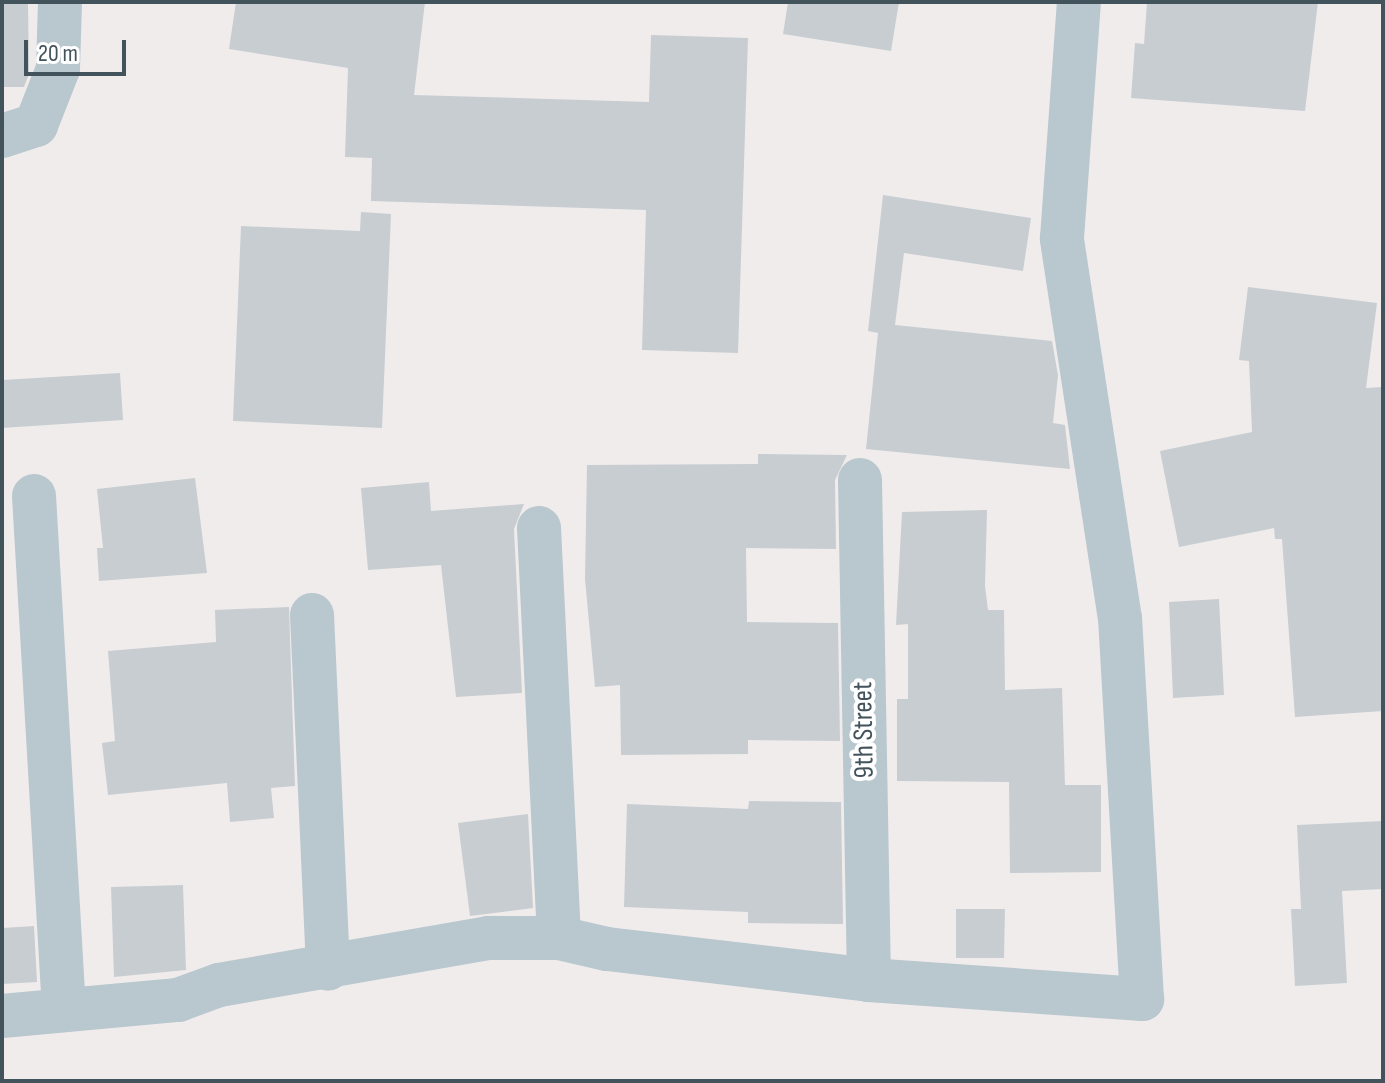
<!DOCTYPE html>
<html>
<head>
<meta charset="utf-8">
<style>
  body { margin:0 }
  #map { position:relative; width:1385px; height:1083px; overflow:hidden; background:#f0ecec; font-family:"Sofia Sans Condensed",sans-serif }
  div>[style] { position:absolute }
  .building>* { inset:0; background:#c8cdd2 }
  .minor>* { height:44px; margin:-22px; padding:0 22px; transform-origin:22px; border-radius:22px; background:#b9c7ce }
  span { translate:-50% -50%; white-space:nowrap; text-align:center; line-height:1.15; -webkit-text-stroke:8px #fff; paint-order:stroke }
  .street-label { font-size:28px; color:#43535c }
  .frame { position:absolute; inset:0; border:4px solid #43535c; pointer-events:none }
  .scale { position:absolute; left:24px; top:40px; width:102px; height:36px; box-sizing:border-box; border:4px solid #43535c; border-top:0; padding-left:10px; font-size:24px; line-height:28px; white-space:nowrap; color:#43535c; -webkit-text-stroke:6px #fff; paint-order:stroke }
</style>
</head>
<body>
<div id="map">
  <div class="building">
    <i style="clip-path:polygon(2px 2px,28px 2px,29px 74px,24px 87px,2px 87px)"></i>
    <i style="clip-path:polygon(236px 2px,425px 2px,414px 95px,649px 102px,651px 35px,748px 38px,738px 353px,642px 350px,646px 210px,371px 201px,372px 158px,345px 157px,348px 68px,229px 49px)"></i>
    <i style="clip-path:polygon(788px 2px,899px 2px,891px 51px,783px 34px)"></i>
    <i style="clip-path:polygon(1147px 2px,1318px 2px,1305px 111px,1131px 98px,1135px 43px,1144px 44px)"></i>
    <i style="clip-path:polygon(883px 195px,1031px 218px,1023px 271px,904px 253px,895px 325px,1052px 341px,1058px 375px,1053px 423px,1065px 425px,1070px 469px,866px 449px,878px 333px,868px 331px)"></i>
    <i style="clip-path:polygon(361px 212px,391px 214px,382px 428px,233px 421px,241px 226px,360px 231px)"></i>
    <i style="clip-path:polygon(1248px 287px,1377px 303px,1366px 388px,1382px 387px,1383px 711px,1295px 717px,1282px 539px,1275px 539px,1274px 528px,1179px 547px,1160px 451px,1252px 432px,1249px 361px,1239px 360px)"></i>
    <i style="clip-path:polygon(120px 373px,123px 420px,2px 428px,2px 380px)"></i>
    <i style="clip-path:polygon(758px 454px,847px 455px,835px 480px,836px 549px,746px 548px,747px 622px,838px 623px,840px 741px,748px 740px,748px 754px,621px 755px,620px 685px,595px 687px,585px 579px,587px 465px,758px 464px)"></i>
    <i style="clip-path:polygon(195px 478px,207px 573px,99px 581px,97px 548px,103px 548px,97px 489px)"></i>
    <i style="clip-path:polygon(429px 482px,431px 511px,524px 504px,514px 529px,522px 693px,456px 697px,441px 565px,368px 570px,361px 488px)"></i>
    <i style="clip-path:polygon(987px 510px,985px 586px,988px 610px,1004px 610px,1005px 690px,1062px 688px,1065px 785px,1101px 785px,1101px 872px,1010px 873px,1009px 782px,897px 781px,897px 699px,908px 699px,908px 624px,896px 625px,902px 512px)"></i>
    <i style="clip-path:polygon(1219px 599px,1224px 695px,1173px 698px,1169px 602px)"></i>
    <i style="clip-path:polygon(289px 607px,295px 786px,271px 788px,274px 818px,230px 822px,227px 783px,108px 795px,102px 743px,115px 741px,108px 651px,216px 642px,215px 610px)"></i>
    <i style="clip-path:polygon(749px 801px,841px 802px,843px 924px,748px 923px,748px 912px,624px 907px,627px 804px,748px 809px)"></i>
    <i style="clip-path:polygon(528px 814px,533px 908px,470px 916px,458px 823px)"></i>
    <i style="clip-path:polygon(1383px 821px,1383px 889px,1342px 891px,1347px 983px,1295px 986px,1291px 909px,1301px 909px,1297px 825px)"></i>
    <i style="clip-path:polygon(183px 885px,186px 970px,114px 977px,111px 887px)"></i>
    <i style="clip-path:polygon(956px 909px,1005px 909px,1004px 958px,956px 958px)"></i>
    <i style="clip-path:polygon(34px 926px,37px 982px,2px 984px,2px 928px)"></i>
  </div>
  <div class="minor">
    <i style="left:2px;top:136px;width:36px;rotate:-18deg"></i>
    <i style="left:36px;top:125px;width:60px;rotate:-68.6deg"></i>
    <i style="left:58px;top:69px;width:67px;rotate:-88.3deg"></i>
    <i style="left:860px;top:480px;width:500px;rotate:88.97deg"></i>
    <i style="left:34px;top:496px;width:515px;rotate:86.66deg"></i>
    <i style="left:539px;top:528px;width:410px;rotate:87.2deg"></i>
    <i style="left:312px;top:615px;width:354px;rotate:87.4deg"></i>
    <i style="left:2px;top:1016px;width:177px;rotate:-5.2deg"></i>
    <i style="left:178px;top:1000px;width:44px;rotate:-20.1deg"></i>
    <i style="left:219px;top:985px;width:273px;rotate:-9.9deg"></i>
    <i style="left:488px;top:938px;width:71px"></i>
    <i style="left:559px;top:938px;width:49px;rotate:12.9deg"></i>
    <i style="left:607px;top:949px;width:264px;rotate:6.7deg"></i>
    <i style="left:869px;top:980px;width:274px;rotate:4deg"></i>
    <i style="left:1142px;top:999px;width:381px;rotate:-93.3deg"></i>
    <i style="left:1120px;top:619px;width:385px;rotate:-98.7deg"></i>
    <i style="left:1062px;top:238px;width:237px;rotate:-85.9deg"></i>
  </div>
  <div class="street-label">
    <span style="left:864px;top:730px;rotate:-91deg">9th Street</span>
  </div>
  <div class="frame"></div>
  <div class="scale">20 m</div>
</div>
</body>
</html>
